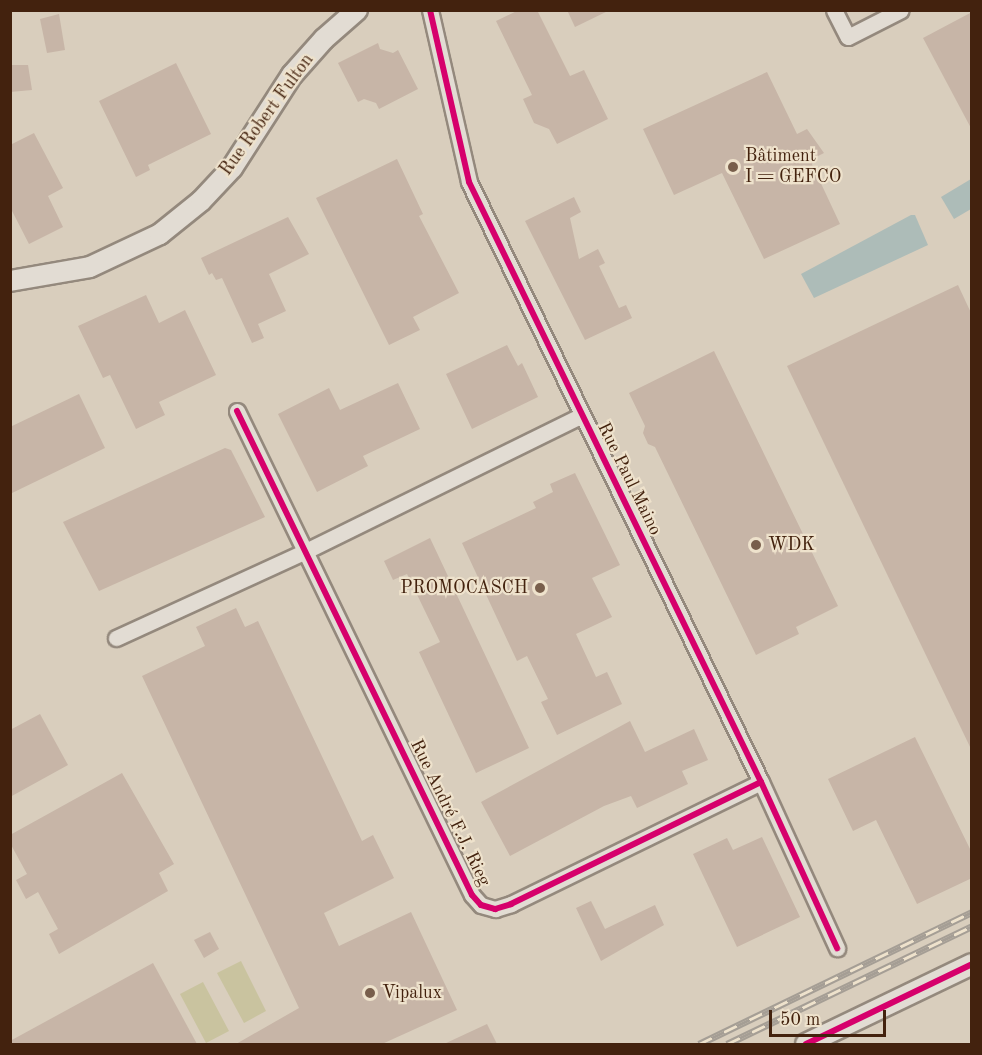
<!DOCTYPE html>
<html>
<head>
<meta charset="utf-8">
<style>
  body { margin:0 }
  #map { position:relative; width:982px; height:1055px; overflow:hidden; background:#d9cebd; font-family:"Old Standard TT",serif }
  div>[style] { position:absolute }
  .green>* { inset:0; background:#c9c39f }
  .water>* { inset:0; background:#adbcb8 }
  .building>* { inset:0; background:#c7b5a7 }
  .roads { filter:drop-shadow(2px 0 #94897d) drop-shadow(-2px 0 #94897d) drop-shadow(0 2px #94897d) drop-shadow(0 -2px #94897d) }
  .minor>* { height:15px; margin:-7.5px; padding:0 7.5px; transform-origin:7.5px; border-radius:7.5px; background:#e2dcd3 }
  .tertiary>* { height:20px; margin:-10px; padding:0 10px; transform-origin:10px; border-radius:10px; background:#e2dcd3 }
  .rail>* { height:7px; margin-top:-3.5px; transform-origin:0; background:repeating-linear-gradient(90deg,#eee2cc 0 14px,#a59e95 0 28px); box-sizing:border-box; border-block:2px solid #a59e95 }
  .cycleway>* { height:6px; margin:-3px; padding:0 3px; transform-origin:3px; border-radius:3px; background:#d6006c }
  .dots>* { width:16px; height:16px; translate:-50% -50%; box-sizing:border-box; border:3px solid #eee2cc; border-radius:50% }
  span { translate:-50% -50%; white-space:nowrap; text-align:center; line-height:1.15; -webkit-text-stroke:4.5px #eee2cc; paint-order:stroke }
  .street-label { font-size:18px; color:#43220e }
  .poi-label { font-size:18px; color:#43220e }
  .left { translate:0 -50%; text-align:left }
  .right { translate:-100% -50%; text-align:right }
  .frame { position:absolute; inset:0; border:12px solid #43220e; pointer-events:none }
  .scale { position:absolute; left:769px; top:1010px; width:117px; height:27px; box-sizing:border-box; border:3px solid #43220e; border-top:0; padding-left:8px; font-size:18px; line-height:21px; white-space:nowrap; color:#43220e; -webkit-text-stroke:4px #eee2cc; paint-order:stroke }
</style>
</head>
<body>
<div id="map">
  <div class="green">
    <i style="clip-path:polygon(241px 961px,266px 1011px,244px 1023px,217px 973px)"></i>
    <i style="clip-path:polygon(203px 982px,229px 1031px,206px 1043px,180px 994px)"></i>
  </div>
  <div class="water">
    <i style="clip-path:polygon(971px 179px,971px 209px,954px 219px,941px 197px)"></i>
    <i style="clip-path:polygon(911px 215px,915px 215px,928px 245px,814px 298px,801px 274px)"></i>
  </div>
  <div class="building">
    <i style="clip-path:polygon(519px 10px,537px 10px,570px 76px,584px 70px,608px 119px,557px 144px,549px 129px,534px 123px,523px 99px,532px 95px,496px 21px)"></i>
    <i style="clip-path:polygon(567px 10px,610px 10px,575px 27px)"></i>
    <i style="clip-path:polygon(972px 12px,972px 130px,923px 38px)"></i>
    <i style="clip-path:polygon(59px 14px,65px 50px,47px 53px,40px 19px)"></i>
    <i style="clip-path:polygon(378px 43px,380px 49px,393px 53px,398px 50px,418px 89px,379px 109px,376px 103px,364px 99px,358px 102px,338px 63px)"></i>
    <i style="clip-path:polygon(176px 63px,211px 134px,148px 165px,150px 170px,136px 177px,99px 101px)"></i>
    <i style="clip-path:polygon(10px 65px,28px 65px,32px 90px,10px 92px)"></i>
    <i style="clip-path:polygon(767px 72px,797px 134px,807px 129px,824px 153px,810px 160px,840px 224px,764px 259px,722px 173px,674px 195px,643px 129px)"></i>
    <i style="clip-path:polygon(34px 133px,63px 188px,48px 196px,63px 227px,29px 244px,10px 207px,10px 145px)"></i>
    <i style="clip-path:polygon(397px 159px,423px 214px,419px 216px,459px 293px,413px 317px,420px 330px,389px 345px,316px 198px)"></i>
    <i style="clip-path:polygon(574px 197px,581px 212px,570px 218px,579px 259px,598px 249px,605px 263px,599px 266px,619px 308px,626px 305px,632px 318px,585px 340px,525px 221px)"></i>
    <i style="clip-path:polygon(288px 217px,309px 254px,269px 274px,286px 311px,258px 324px,264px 338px,252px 343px,222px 278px,216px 280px,212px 273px,209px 275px,201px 258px)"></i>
    <i style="clip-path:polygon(958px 285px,972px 315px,972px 751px,787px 366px)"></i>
    <i style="clip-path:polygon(146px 295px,159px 323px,185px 310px,216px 375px,159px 402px,165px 415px,136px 429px,110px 375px,103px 378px,78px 326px)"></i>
    <i style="clip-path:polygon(507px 345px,518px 366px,522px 363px,538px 397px,472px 429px,446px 374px)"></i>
    <i style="clip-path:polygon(714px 351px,838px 606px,796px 627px,799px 634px,756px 655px,655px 447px,648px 444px,643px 433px,645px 426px,629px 393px)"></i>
    <i style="clip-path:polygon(398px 383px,420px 429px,363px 456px,368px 466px,317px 492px,278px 414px,329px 388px,340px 410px)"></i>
    <i style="clip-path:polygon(79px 394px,105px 448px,10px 494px,10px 427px)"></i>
    <i style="clip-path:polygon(225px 448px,231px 450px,265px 517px,99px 591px,63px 522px)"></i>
    <i style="clip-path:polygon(575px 473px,620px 565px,592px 578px,612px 617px,576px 634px,596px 677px,607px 672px,622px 704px,557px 735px,541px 702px,548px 699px,527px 656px,517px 661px,462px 543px,536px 508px,533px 502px,553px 492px,550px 484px)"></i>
    <i style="clip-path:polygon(430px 538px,529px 748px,476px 773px,419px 652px,440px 642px,407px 574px,393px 580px,384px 561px)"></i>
    <i style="clip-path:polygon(236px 608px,245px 627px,258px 621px,362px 841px,373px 835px,394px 878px,324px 913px,339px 946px,411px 912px,457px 1010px,382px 1044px,236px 1044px,299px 1008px,142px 676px,205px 646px,196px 627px)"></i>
    <i style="clip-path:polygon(40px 714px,68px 765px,10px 797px,10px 730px)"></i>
    <i style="clip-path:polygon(630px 721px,645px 752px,694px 729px,708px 760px,682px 771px,688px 784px,637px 808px,631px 796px,604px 806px,510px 856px,481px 802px)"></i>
    <i style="clip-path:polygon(915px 737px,972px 853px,972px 878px,917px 904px,876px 820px,853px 831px,828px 779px)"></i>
    <i style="clip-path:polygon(122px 773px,174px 864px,159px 873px,168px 891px,59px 954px,49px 934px,58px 929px,38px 892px,26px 899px,16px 880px,27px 874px,10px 843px,10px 835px)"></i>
    <i style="clip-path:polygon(762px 837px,800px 917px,737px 947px,693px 854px,727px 838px,733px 850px)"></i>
    <i style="clip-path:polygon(591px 901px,605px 929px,655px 905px,664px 925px,601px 961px,576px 908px)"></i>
    <i style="clip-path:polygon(210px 932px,219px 949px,204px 958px,194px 940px)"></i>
    <i style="clip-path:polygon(153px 963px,197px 1044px,10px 1044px,10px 1041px)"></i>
    <i style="clip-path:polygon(487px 1024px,497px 1044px,444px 1044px)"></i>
  </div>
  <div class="roads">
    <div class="minor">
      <i style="left:430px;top:10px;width:176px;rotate:77.2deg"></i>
      <i style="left:469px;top:182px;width:667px;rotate:64.05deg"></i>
      <i style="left:761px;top:782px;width:183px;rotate:65.4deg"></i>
      <i style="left:834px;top:10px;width:30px;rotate:63deg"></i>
      <i style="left:848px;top:37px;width:59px;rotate:-27deg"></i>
      <i style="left:237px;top:411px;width:538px;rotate:64.1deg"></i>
      <i style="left:472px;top:895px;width:13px;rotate:48deg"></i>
      <i style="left:481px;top:905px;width:15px;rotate:16deg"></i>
      <i style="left:495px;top:909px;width:17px;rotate:-17deg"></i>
      <i style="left:511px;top:904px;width:278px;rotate:-26deg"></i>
      <i style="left:116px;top:638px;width:211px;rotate:-24.6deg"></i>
      <i style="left:308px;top:550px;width:305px;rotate:-26.2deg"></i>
    </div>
    <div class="tertiary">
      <i style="left:10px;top:281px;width:81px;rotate:-9.9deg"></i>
      <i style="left:90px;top:267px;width:77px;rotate:-25.2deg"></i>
      <i style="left:160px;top:234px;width:53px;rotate:-38.8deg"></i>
      <i style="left:201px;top:201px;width:45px;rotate:-46.8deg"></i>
      <i style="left:232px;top:168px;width:111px;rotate:-57.2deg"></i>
      <i style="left:292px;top:75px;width:48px;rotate:-48.4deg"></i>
      <i style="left:324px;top:39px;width:44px;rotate:-41.3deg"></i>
      <i style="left:806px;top:1044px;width:184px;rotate:-25.7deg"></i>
    </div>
  </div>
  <div class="rail">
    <i style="left:699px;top:1044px;width:303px;rotate:-25.8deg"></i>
    <i style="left:727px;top:1044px;width:272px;rotate:-25.7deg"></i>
  </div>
  <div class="cycleway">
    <i style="left:430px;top:10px;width:176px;rotate:77.2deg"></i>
    <i style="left:469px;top:182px;width:667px;rotate:64.05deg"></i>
    <i style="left:761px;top:782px;width:183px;rotate:65.4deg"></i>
    <i style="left:237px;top:411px;width:538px;rotate:64.1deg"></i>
    <i style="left:472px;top:895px;width:13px;rotate:48deg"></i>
    <i style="left:481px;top:905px;width:15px;rotate:16deg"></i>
    <i style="left:495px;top:909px;width:17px;rotate:-17deg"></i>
    <i style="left:511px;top:904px;width:278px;rotate:-26deg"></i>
    <i style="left:806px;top:1044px;width:184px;rotate:-25.7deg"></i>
  </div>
  <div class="dots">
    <i style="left:733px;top:167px;background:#785e4b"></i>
    <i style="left:756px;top:545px;background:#785e4b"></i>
    <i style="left:540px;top:588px;background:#785e4b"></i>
    <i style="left:370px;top:993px;background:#785e4b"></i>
  </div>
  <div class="street-label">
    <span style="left:267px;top:115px;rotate:-54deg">Rue Robert Fulton</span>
    <span style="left:629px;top:479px;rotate:64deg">Rue Paul Maino</span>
    <span style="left:450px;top:813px;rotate:64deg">Rue André F.J. Rieg</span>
  </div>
  <div class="poi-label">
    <span class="left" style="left:745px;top:167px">Bâtiment<br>I = GEFCO</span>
    <span class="left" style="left:768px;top:545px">WDK</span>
    <span class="right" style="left:528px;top:588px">PROMOCASCH</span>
    <span class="left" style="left:382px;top:993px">Vipalux</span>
  </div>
  <div class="frame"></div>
  <div class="scale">50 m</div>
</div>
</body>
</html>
